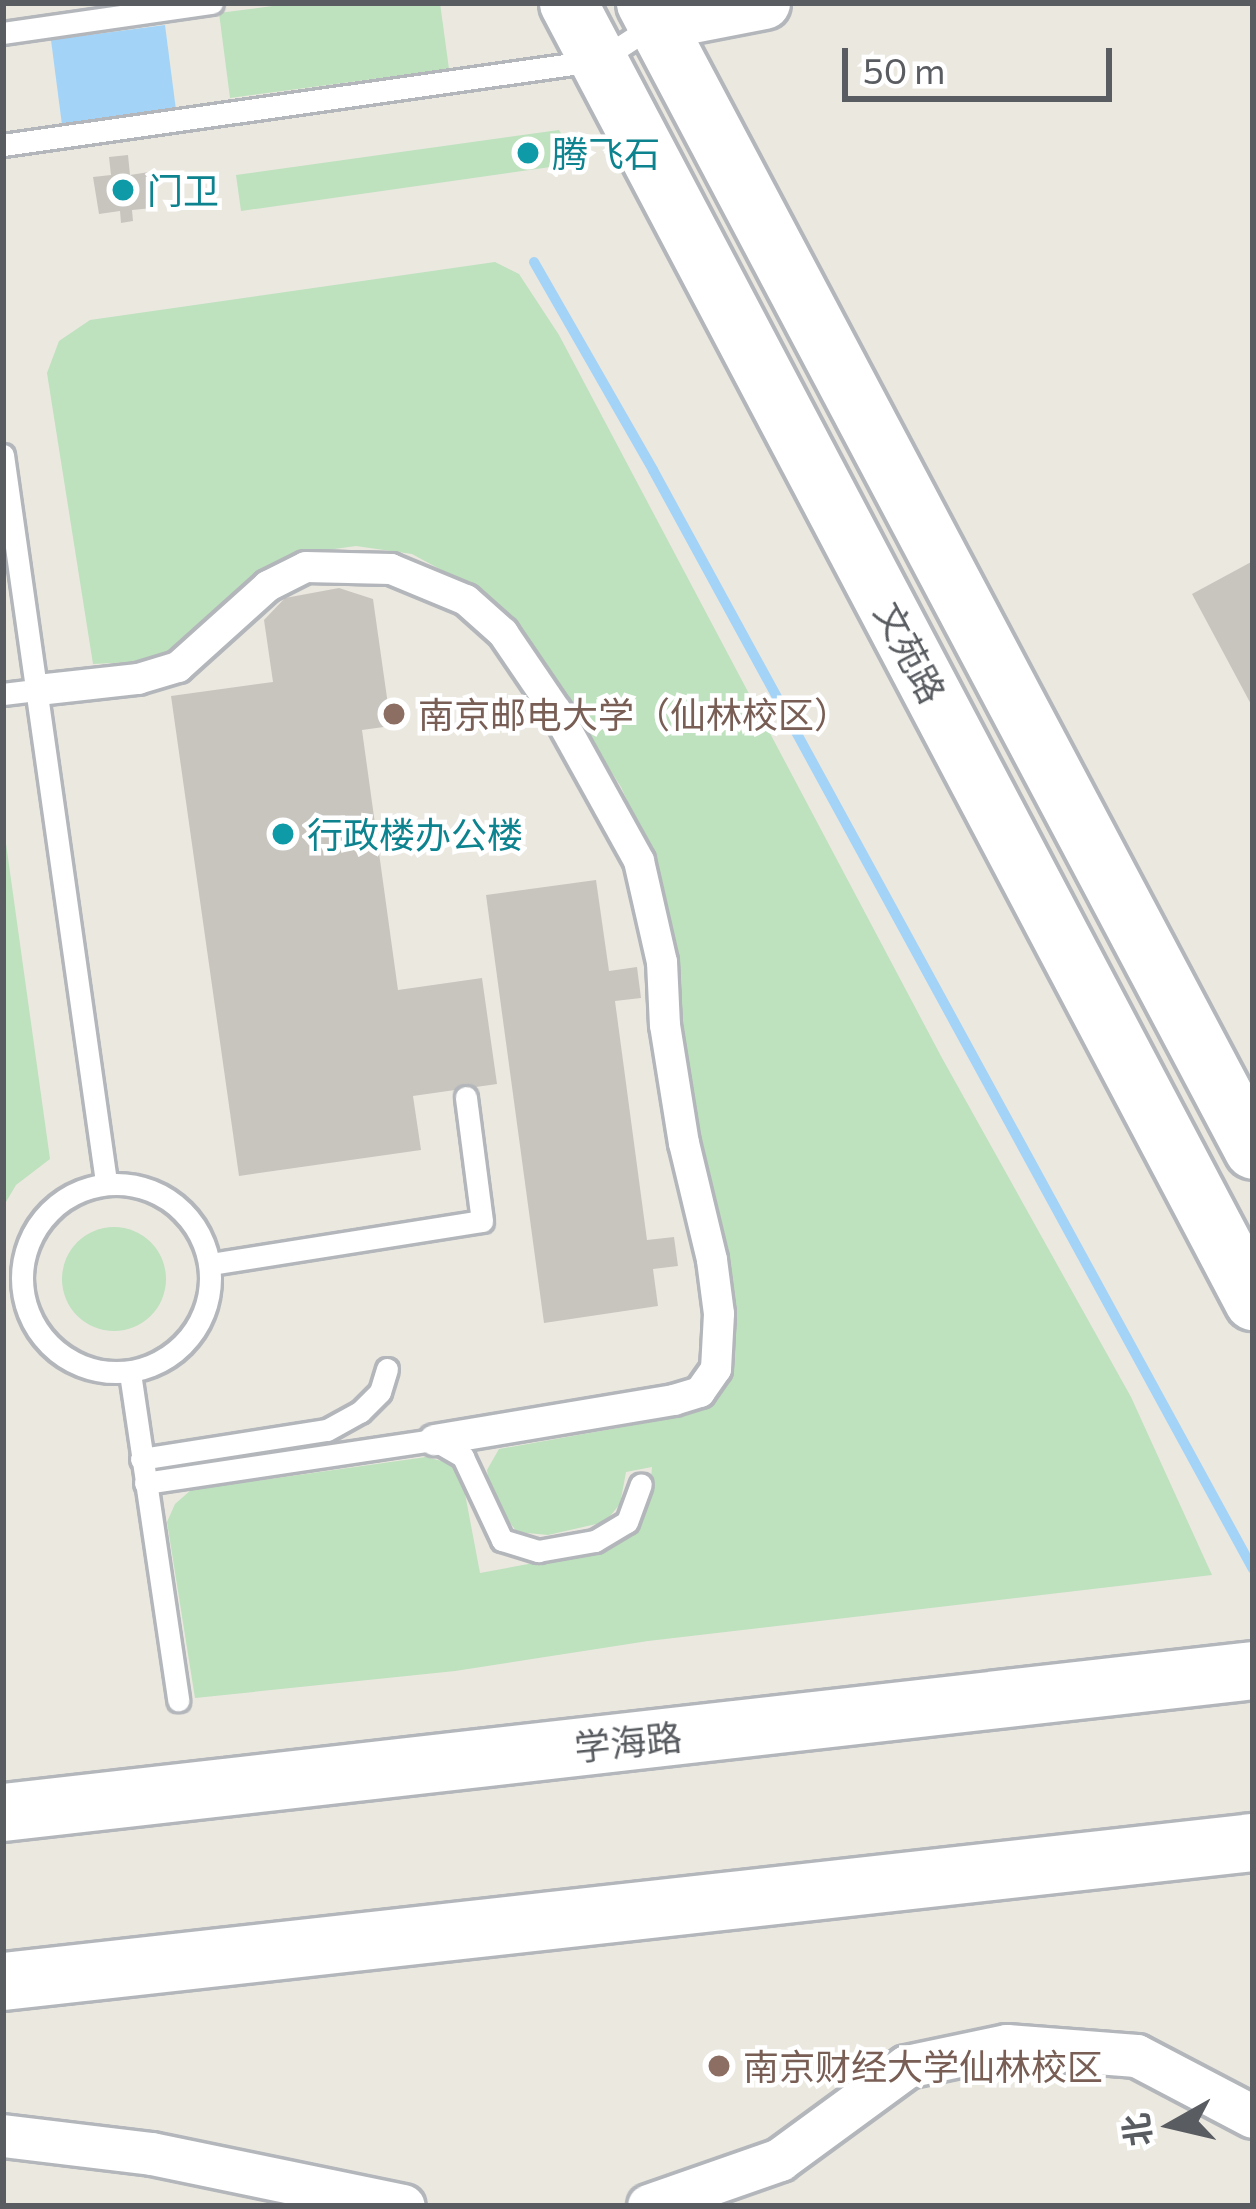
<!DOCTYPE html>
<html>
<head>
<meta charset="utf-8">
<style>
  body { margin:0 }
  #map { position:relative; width:1256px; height:2209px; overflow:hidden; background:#ebe8e0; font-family:Commissioner,"Noto Sans SC",sans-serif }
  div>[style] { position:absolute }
  .green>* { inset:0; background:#bee1be }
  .round { border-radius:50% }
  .water>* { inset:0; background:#a3d3f7 }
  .stream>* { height:10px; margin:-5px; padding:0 5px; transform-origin:5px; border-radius:5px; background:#a3d3f7 }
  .building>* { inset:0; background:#c8c5bf }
  .roads { filter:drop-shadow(3px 0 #b3b6ba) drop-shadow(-3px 0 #b3b6ba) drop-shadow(0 3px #b3b6ba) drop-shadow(0 -3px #b3b6ba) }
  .service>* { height:21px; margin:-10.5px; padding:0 10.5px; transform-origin:10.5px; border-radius:10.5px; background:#fff }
  .service>.ring { margin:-10.5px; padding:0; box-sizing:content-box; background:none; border:21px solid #fff; border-radius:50% }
  .pedestrian>* { height:30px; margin:-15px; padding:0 15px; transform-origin:15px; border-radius:15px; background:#fff }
  .minor>* { height:42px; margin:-21px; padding:0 21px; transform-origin:21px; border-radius:21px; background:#fff }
  .tertiary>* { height:51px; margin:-25.5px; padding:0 25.5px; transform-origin:25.5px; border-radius:25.5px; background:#fff }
  .secondary>* { height:57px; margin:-28.5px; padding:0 28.5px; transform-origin:28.5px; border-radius:28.5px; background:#fff }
  .dots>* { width:33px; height:33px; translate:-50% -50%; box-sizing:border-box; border:6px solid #fff; border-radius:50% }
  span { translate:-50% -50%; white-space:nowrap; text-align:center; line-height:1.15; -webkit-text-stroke:9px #fff; paint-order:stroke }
  .culture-label { font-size:36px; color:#0d838f }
  .left { translate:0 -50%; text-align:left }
  .street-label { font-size:36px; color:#595c60 }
  .education-label { font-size:36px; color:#785e54 }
  .frame { position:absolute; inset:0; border:6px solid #595c60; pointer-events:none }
  .north { position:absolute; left:1112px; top:2065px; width:120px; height:120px; -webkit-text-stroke:9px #fff; paint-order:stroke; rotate:262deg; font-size:33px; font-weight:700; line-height:48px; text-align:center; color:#595c60 }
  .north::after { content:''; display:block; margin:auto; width:42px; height:54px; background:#595c60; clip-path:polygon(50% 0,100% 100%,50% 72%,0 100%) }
  .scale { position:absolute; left:842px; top:48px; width:270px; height:54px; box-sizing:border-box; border:6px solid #595c60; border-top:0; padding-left:15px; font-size:36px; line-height:42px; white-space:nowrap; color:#595c60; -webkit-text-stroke:9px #fff; paint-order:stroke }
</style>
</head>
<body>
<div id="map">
  <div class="green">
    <i style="clip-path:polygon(295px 3px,440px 3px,449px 69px,230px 98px,219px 13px)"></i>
    <i style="clip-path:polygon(559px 130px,579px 163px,241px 211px,236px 175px)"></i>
    <i style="clip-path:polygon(495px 262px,519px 274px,559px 335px,942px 1058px,1131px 1397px,1212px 1575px,648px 1641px,455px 1671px,195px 1698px,167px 1522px,175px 1504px,191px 1490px,426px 1457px,453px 1464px,463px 1483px,480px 1573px,604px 1550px,634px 1532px,649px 1503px,652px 1467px,626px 1472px,620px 1504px,605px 1522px,548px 1535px,517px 1532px,492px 1500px,487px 1470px,499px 1449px,685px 1416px,712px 1398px,734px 1351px,732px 1296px,690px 1092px,676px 970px,654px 860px,621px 787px,569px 705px,469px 585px,412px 554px,356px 546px,291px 555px,250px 580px,184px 649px,155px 661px,93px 664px,47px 373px,59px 341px,90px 320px)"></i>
    <i style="clip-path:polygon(3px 822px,50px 1159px,16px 1185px,3px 1207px)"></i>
    <i class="round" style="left:62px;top:1227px;width:104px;height:104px"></i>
  </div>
  <div class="water">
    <i style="clip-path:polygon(165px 25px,176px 110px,62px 125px,51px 40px)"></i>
  </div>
  <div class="stream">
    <i style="left:534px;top:262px;width:240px;rotate:60.2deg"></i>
    <i style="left:653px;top:470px;width:1252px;rotate:61.37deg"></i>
  </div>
  <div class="building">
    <i style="clip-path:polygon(128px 155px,130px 175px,149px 172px,153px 208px,132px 210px,133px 221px,121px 223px,120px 211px,99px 214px,93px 177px,111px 175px,109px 157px)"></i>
    <i style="clip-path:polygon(1253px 561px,1253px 708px,1192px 594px)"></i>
    <i style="clip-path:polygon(339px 588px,373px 599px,391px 726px,362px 730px,398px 990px,482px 978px,497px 1084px,413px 1096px,421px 1150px,239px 1176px,171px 696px,273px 682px,264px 620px,285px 598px)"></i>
    <i style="clip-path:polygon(596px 880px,609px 971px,637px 967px,641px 998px,615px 1001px,647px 1240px,674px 1237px,678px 1266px,653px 1269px,658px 1306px,544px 1323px,486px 895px)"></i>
  </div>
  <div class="roads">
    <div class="service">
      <i style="left:3px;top:33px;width:211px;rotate:-8.2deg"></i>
      <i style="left:3px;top:145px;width:603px;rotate:-8.1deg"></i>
      <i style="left:600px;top:60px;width:62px;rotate:-33.2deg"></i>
      <i style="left:3px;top:455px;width:733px;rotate:81.93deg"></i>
      <i style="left:3px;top:694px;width:35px;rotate:-7deg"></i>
      <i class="ring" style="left:22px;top:1184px;width:167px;height:167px"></i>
      <i style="left:211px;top:1264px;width:274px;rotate:-9deg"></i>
      <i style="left:482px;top:1221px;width:125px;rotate:-97.4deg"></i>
      <i style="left:130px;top:1373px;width:331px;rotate:81.6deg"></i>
      <i style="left:141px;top:1459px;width:188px;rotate:-8.9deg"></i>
      <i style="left:327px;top:1430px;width:38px;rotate:-29deg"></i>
      <i style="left:360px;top:1412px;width:28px;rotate:-45deg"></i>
      <i style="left:380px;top:1392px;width:24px;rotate:-73deg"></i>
      <i style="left:145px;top:1483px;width:292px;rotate:-8.5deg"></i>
      <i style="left:434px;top:1440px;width:34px;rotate:30deg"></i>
      <i style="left:463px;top:1457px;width:92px;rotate:64.8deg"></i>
      <i style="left:502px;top:1540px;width:38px;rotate:17deg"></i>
      <i style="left:538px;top:1551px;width:58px;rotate:-10deg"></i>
      <i style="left:595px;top:1541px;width:37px;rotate:-31deg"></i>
      <i style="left:627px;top:1522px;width:40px;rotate:-69.8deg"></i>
    </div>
    <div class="pedestrian">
      <i style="left:38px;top:690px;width:101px;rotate:-6.3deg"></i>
      <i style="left:138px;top:679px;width:42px;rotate:-16.7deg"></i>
      <i style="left:178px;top:667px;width:121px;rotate:-42deg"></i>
      <i style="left:268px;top:586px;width:42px;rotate:-26.6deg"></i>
      <i style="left:306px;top:567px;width:85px;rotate:1.3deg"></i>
      <i style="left:391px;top:569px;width:81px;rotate:22.5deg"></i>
      <i style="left:466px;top:600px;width:50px;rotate:41.7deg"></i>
      <i style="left:503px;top:633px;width:94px;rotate:55.8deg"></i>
      <i style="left:556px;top:711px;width:171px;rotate:61deg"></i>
      <i style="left:639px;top:861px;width:104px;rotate:77.2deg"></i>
      <i style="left:662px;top:962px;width:63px;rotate:87.3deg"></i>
      <i style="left:665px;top:1025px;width:120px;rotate:80.9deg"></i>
      <i style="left:684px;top:1143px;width:120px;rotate:76.5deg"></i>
      <i style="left:712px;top:1260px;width:54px;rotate:82.6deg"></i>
      <i style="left:719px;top:1314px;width:55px;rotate:93.1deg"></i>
      <i style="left:716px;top:1369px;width:28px;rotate:125deg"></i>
      <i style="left:700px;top:1392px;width:27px;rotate:163deg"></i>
      <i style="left:674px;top:1400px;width:243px;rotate:170.5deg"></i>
    </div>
    <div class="minor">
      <i style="left:3px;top:2136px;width:150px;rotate:6.9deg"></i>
      <i style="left:152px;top:2154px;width:257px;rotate:11.7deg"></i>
      <i style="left:649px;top:2206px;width:139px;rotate:-19.3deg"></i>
      <i style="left:780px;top:2160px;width:157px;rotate:-36.2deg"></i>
      <i style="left:907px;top:2067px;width:102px;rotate:-11.9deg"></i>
      <i style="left:1007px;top:2046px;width:130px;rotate:4.4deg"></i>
      <i style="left:1137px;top:2056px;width:131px;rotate:27.7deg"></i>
    </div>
    <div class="tertiary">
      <i style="left:656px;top:24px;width:110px;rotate:-11deg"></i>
    </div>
    <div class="secondary">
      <i style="left:568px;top:3px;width:1468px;rotate:62.18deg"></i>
      <i style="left:645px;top:3px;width:1298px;rotate:62.07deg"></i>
      <i style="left:3px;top:1812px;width:1258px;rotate:-6.48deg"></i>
      <i style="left:3px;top:1981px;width:1258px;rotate:-6.35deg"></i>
    </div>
  </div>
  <div class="dots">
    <i style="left:528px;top:153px;background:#0f9aa8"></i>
    <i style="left:123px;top:190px;background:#0f9aa8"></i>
    <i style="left:394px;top:714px;background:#8d6e63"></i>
    <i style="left:283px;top:834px;background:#0f9aa8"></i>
    <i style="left:719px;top:2066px;background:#8d6e63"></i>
  </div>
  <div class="culture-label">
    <span class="left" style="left:552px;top:153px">腾飞石</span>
    <span class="left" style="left:147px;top:190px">门卫</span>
    <span class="left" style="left:307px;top:834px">行政楼办公楼</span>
  </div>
  <div class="street-label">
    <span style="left:911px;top:652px;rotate:62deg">文苑路</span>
    <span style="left:628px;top:1741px;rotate:-6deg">学海路</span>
  </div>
  <div class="education-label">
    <span class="left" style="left:418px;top:714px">南京邮电大学（仙林校区）</span>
    <span class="left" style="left:743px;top:2066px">南京财经大学仙林校区</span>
  </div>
  <div class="frame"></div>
  <div class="north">北</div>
  <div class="scale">50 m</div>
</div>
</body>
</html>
